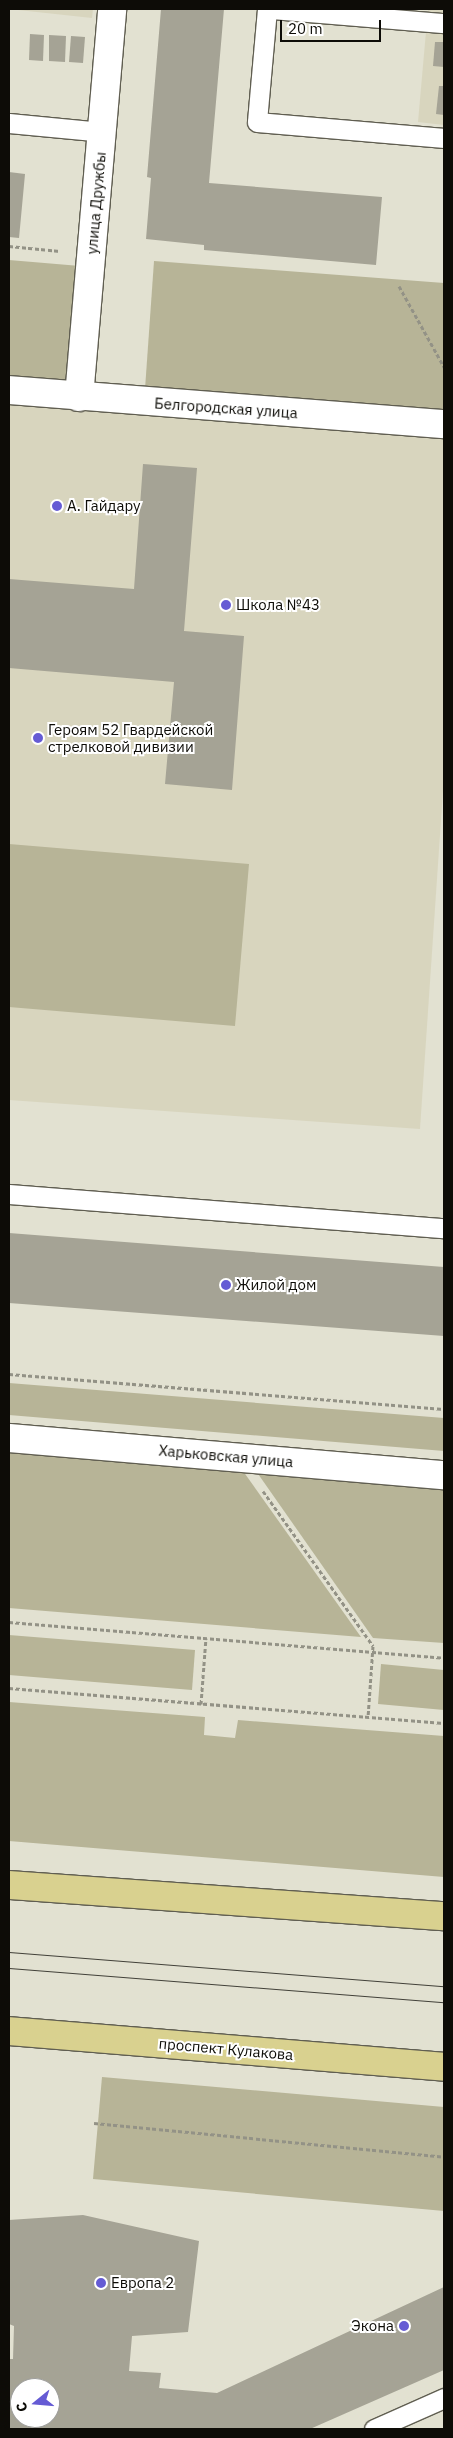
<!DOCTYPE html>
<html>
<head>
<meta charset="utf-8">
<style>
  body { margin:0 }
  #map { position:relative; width:453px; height:2438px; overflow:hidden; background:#e2e1d1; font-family:"IBM Plex Sans",sans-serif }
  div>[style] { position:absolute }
  .built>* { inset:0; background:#d8d5be }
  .green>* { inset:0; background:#b7b497 }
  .building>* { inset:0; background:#a5a395 }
  .path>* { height:3px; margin-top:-1.5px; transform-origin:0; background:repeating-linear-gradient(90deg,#939286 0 4px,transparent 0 6.5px) }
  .roads { filter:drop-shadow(1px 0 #605e51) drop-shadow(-1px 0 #605e51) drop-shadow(0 1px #605e51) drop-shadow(0 -1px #605e51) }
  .service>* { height:19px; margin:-9.5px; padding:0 9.5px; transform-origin:9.5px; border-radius:9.5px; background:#fff }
  .pedestrian>* { height:28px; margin:-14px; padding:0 14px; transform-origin:14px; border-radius:14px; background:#fff }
  .tertiary>* { height:28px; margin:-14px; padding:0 14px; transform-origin:14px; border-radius:14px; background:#fff }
  .primary>* { height:28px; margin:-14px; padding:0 14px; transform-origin:14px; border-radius:14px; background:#d9d18f }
  .tram>* { height:1px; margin:-0.5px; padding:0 0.5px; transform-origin:0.5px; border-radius:0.5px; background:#424139 }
  .dots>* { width:14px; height:14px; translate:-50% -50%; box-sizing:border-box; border:2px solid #fff; border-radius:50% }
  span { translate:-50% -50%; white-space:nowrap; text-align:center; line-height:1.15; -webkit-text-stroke:4px #fff; paint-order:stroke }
  .street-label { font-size:15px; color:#0d0c07 }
  .poi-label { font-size:15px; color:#0d0c07 }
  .left { translate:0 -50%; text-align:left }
  .right { translate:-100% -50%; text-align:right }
  .frame { position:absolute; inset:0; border:10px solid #0d0c07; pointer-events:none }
  .north { position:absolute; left:10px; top:2378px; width:50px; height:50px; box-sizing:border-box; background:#fff; border:1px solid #9e9e9c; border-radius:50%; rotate:253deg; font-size:14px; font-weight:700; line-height:20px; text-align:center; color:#0d0c07 }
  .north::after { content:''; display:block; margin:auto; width:18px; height:22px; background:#655bd4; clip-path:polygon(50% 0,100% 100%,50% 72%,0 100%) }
  .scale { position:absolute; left:280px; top:20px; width:101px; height:22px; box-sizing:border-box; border:2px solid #0d0c07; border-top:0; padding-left:6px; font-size:15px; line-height:18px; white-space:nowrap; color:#0d0c07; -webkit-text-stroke:4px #fff; paint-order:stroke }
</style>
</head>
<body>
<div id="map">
  <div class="built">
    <i style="clip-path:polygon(9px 9px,93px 9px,92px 18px)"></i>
    <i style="clip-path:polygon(428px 9px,444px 9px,444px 125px,418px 122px)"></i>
    <i style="clip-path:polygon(9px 404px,444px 435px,444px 776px,420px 1129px,9px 1100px)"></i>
  </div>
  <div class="green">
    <i style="clip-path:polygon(9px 260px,80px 266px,70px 404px,9px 399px)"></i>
    <i style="clip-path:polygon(154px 261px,444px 283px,444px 412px,145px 389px)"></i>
    <i style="clip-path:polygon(9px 844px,249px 864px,235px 1026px,9px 1007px)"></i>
    <i style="clip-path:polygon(9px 1383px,444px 1418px,444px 1451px,9px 1415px)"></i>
    <i style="clip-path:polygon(9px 1452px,243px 1471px,361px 1637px,9px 1608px)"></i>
    <i style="clip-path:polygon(256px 1471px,444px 1487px,444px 1643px,373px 1638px)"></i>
    <i style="clip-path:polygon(9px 1635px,195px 1650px,192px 1690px,9px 1675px)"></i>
    <i style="clip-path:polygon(381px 1664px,444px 1670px,444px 1710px,378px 1704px)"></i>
    <i style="clip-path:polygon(9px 1702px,205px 1717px,204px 1735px,235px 1738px,238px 1720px,444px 1736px,444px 1877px,9px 1841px)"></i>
    <i style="clip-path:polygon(102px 2077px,444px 2107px,444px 2211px,93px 2179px)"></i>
  </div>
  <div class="building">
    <i style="clip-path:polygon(161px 9px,224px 9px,209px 183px,382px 197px,376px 265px,204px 250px,204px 245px,146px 239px,151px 178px,147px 177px)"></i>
    <i style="clip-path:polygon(30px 34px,44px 35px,43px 61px,29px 60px)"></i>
    <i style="clip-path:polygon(49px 35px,66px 36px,65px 62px,49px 61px)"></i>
    <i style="clip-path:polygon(71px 36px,85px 37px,83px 63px,69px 62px)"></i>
    <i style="clip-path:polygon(435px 42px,444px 42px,444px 67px,433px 66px)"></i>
    <i style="clip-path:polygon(439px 86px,444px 86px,444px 115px,436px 114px)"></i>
    <i style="clip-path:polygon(9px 172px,25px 174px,19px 238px,9px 237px)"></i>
    <i style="clip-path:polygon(143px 464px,197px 468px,184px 631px,244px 636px,232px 790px,165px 784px,174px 682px,9px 668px,9px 579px,134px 589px)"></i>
    <i style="clip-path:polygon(9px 1233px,444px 1267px,444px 1336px,9px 1303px)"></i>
    <i style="clip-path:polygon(evenodd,83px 2215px,199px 2241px,188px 2332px,132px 2336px,129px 2371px,161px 2373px,159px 2388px,217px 2393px,444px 2287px,444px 2370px,310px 2429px,9px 2429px,9px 2359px,13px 2359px,14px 2326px,9px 2324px,9px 2220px,83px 2215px,20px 2388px,50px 2388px,50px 2418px,20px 2418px,20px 2388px)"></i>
  </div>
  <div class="path">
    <i style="left:9px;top:246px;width:51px;rotate:5.6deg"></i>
    <i style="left:399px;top:286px;width:93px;rotate:60.9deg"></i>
    <i style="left:9px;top:1374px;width:436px;rotate:4.6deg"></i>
    <i style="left:263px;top:1491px;width:190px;rotate:54.6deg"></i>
    <i style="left:373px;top:1646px;width:72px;rotate:94deg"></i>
    <i style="left:9px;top:1622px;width:436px;rotate:4.7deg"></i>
    <i style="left:9px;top:1688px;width:436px;rotate:4.6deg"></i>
    <i style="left:201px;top:1704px;width:66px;rotate:-85.7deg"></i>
    <i style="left:94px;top:2123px;width:352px;rotate:5.5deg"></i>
  </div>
  <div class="roads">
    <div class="service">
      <i style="left:267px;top:9px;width:113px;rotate:95.1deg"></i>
      <i style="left:257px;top:122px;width:188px;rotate:4.9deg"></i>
      <i style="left:272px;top:9px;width:173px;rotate:4.7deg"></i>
      <i style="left:9px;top:123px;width:93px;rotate:5.5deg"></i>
      <i style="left:9px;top:1194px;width:436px;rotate:4.5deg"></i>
      <i style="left:374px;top:2429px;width:77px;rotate:-23.9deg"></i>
    </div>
    <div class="pedestrian">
      <i style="left:9px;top:390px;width:436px;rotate:4.5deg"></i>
    </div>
    <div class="tertiary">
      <i style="left:79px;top:397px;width:389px;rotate:-85.1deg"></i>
      <i style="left:9px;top:1438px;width:437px;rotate:4.9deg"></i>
    </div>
    <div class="primary">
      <i style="left:9px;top:1885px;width:436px;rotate:4.1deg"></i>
      <i style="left:9px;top:2031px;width:436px;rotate:4.7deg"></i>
    </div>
  </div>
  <div class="tram">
    <i style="left:9px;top:1952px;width:436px;rotate:4.5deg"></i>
    <i style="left:9px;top:1968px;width:436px;rotate:4.5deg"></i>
  </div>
  <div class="dots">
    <i style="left:57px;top:506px;background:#655bd4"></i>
    <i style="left:226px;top:605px;background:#655bd4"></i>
    <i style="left:38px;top:738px;background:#655bd4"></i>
    <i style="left:226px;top:1285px;background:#655bd4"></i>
    <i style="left:101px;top:2283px;background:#655bd4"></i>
    <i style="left:404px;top:2326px;background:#655bd4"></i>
  </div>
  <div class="street-label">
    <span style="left:96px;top:203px;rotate:-85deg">улица Дружбы</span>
    <span style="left:226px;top:408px;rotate:4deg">Белгородская улица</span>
    <span style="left:226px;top:1456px;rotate:5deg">Харьковская улица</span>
    <span style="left:226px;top:2049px;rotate:5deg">проспект Кулакова</span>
  </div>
  <div class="poi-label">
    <span class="left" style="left:67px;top:506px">А. Гайдару</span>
    <span class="left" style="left:236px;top:605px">Школа №43</span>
    <span class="left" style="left:48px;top:738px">Героям 52 Гвардейской<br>стрелковой дивизии</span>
    <span class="left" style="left:236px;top:1285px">Жилой дом</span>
    <span class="left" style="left:111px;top:2283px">Европа 2</span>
    <span class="right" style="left:394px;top:2326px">Экона</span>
  </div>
  <div class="frame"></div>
  <div class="north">С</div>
  <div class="scale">20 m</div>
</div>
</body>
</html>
